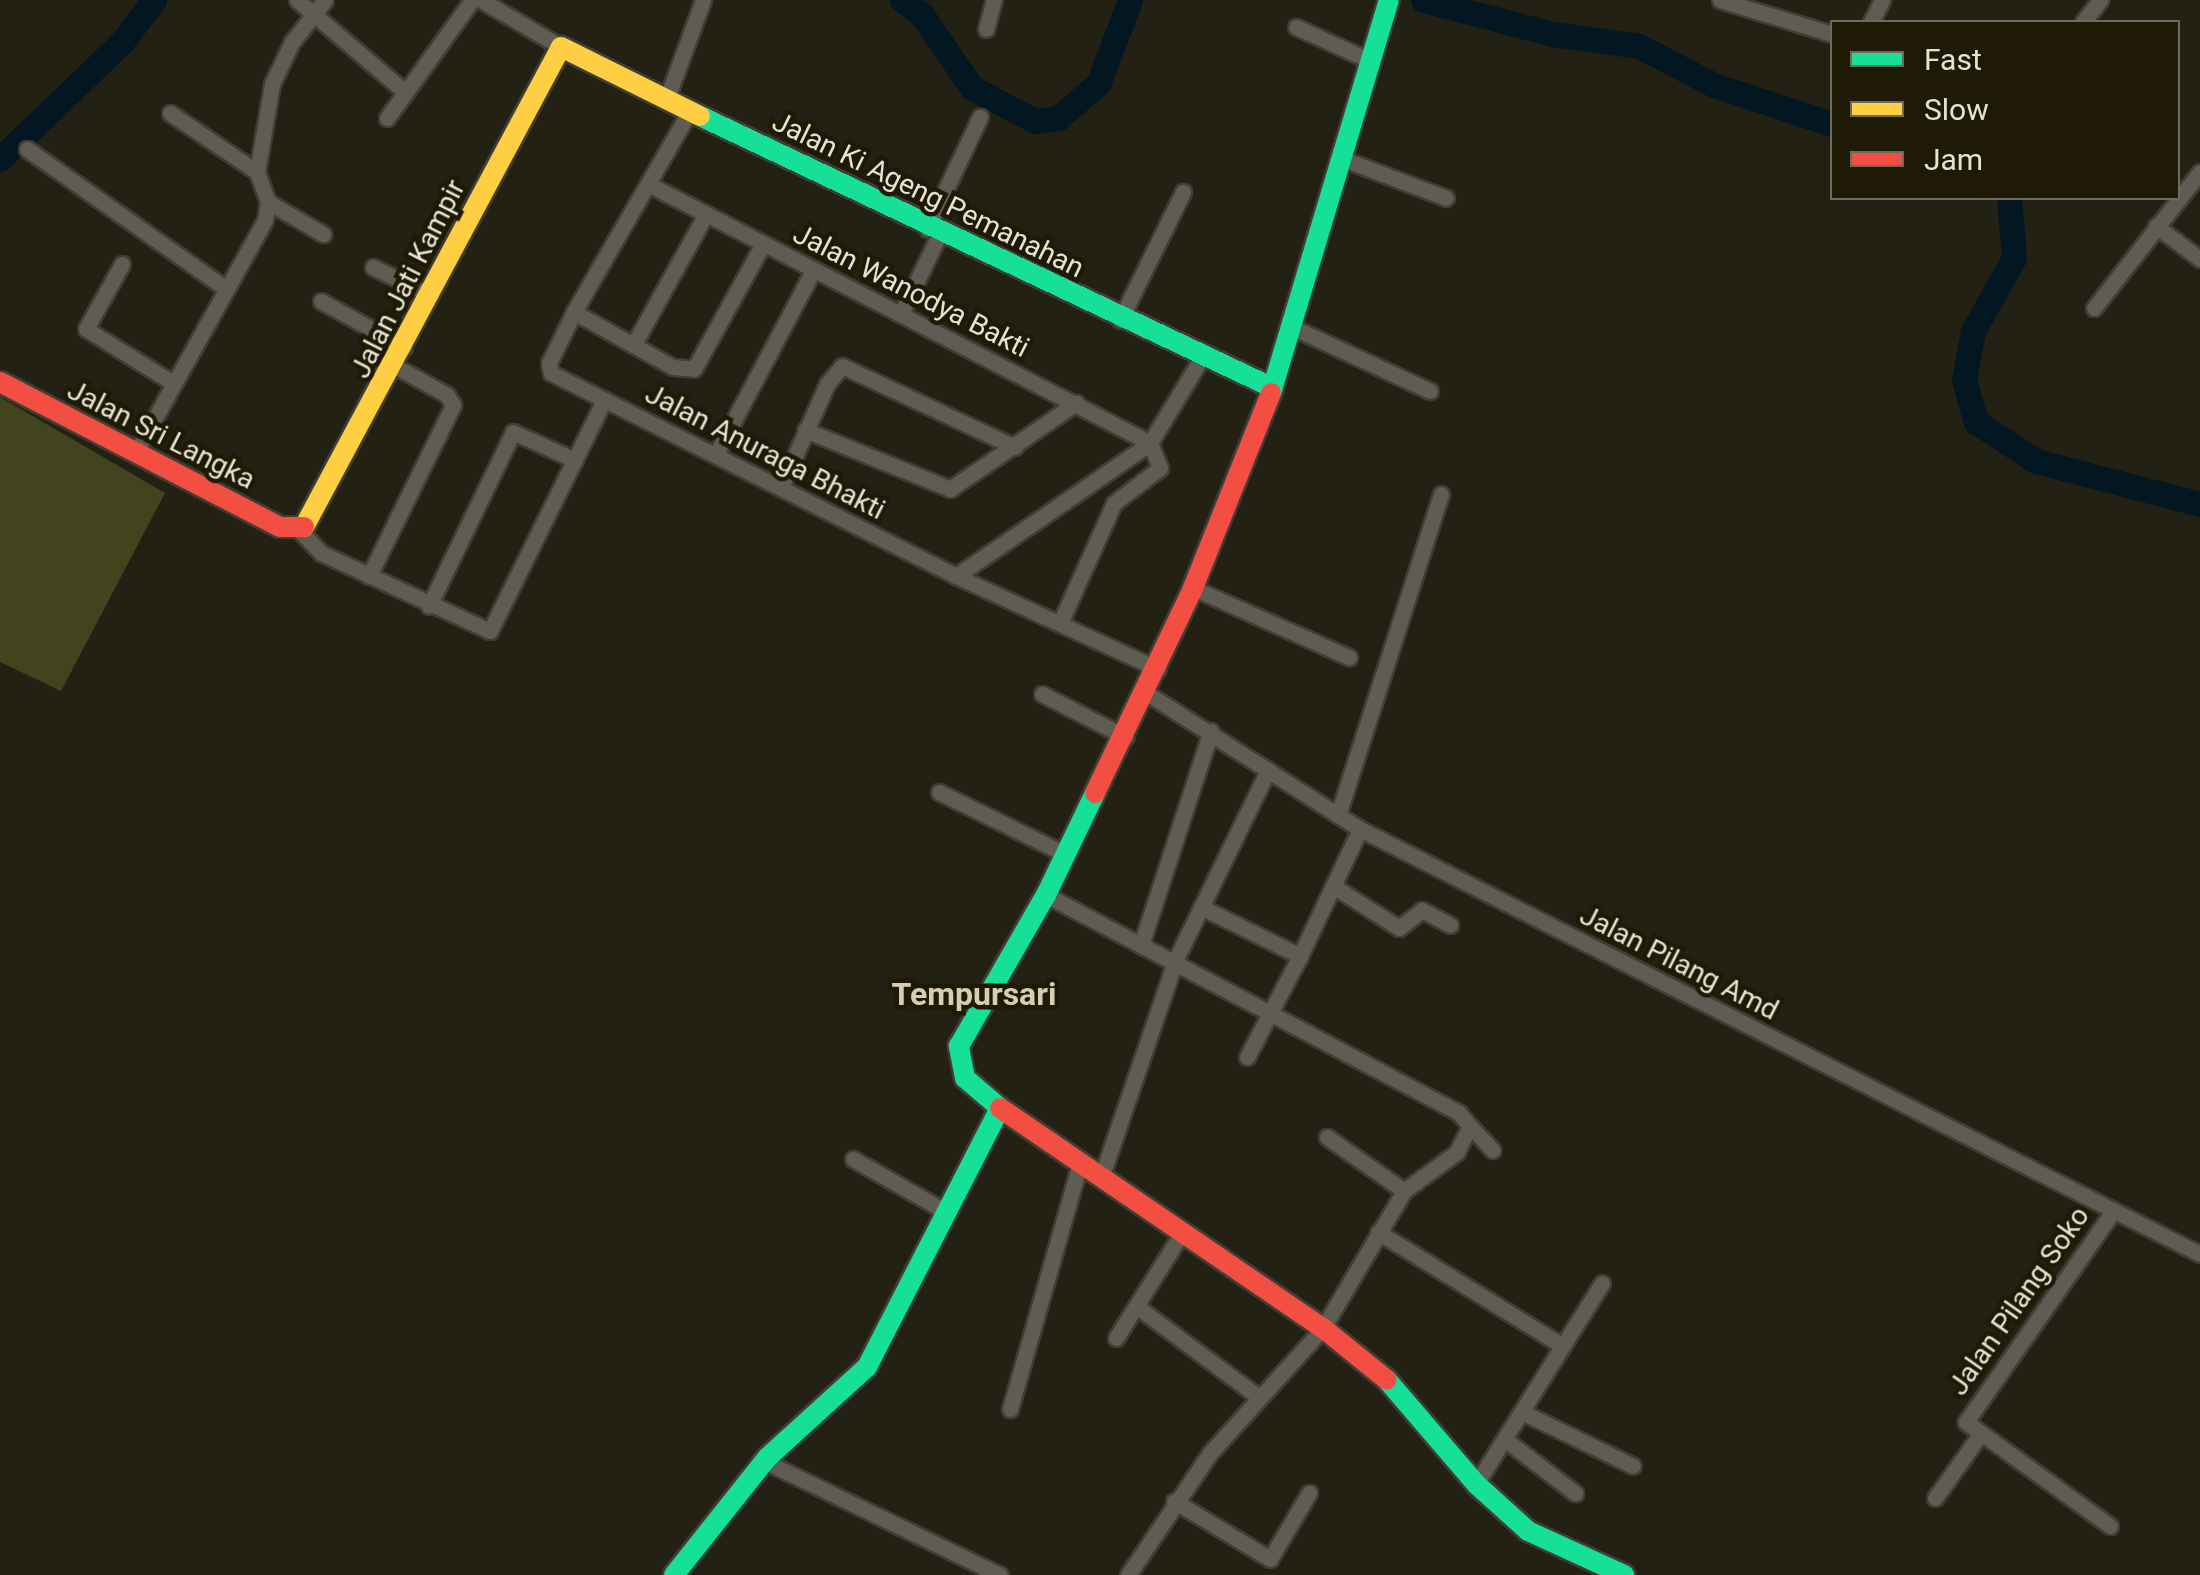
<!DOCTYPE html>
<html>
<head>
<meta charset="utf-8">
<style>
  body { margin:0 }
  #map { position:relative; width:2200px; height:1575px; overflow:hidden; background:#232014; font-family:Roboto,sans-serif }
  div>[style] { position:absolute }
  .green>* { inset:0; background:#42441e }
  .river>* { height:25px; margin:-12.5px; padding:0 12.5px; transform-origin:12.5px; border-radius:12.5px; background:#031723 }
  .roads { filter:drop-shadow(2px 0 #403d34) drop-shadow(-2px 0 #403d34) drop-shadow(0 2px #403d34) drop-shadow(0 -2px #403d34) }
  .street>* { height:15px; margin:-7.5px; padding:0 7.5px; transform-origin:7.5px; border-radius:7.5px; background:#5e5c53 }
  .fast>* { height:20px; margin:-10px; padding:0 10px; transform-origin:10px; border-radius:10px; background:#16e098 }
  .slow>* { height:20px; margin:-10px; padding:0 10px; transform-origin:10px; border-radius:10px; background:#ffcf43 }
  .jam>* { height:20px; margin:-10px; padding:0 10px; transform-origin:10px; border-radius:10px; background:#f24e42 }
  span { translate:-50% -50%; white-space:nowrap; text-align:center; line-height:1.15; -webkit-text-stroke:9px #1f1a05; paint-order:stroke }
  .street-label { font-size:28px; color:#e6e3d6 }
  .quarter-label { font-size:32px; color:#d5ceb4; font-weight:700 }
  .legend { position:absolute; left:1830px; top:20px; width:350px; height:180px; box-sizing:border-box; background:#1f1a05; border:2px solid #6f6a59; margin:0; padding:12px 18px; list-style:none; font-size:30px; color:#e6e3d6 }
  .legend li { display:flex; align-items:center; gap:20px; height:50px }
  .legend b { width:50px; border:2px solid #6f6a59 }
</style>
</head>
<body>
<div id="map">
  <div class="green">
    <i style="clip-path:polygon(0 397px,165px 493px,61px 691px,0 662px)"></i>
  </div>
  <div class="river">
    <i style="left:902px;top:0;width:25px;rotate:37deg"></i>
    <i style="left:922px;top:15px;width:88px;rotate:55.6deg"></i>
    <i style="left:972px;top:88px;width:71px;rotate:27.6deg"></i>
    <i style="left:1035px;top:121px;width:23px;rotate:-7deg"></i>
    <i style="left:1058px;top:118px;width:52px;rotate:-40.4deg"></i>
    <i style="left:1098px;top:84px;width:90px;rotate:-69.1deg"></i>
    <i style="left:1423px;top:0;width:134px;rotate:14.7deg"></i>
    <i style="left:1553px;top:34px;width:87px;rotate:7.9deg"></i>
    <i style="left:1639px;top:46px;width:85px;rotate:27.5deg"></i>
    <i style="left:1714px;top:85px;width:124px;rotate:18.3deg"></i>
    <i style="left:0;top:159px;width:169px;rotate:-43.8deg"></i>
    <i style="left:122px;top:42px;width:53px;rotate:-52.7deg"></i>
    <i style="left:2009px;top:198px;width:60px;rotate:85.2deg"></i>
    <i style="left:2014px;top:258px;width:84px;rotate:119.3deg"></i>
    <i style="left:1973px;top:331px;width:50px;rotate:100.4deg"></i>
    <i style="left:1964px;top:380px;width:44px;rotate:74.1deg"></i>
    <i style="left:1976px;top:422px;width:72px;rotate:33deg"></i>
    <i style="left:2036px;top:461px;width:170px;rotate:14.7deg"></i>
  </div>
  <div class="roads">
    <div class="street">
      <i style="left:297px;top:0;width:142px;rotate:40.4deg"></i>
      <i style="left:481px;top:0;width:93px;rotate:30.4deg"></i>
      <i style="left:1720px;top:0;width:117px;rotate:16.9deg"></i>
      <i style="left:1871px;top:22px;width:25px;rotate:-63deg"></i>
      <i style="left:2083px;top:22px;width:28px;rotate:-52deg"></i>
      <i style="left:1296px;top:27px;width:82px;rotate:24.4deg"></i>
      <i style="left:986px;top:29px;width:30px;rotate:-75deg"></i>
      <i style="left:667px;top:98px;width:104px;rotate:-69.8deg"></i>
      <i style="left:691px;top:109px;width:234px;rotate:120deg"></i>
      <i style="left:574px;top:312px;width:57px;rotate:116.1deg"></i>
      <i style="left:549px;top:363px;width:10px;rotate:79deg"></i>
      <i style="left:551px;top:373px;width:453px;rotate:26.6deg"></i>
      <i style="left:956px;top:576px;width:222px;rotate:24.7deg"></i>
      <i style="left:170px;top:113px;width:105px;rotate:34.1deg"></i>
      <i style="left:387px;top:118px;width:145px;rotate:-54.2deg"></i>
      <i style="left:27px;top:149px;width:243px;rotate:35.1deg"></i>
      <i style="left:1343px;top:159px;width:110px;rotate:20.7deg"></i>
      <i style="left:650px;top:185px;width:563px;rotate:27.29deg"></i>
      <i style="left:1150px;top:443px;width:27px;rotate:68deg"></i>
      <i style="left:1160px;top:468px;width:58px;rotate:142.7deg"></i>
      <i style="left:1114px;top:503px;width:132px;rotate:114.2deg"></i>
      <i style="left:268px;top:202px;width:64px;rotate:30.2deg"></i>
      <i style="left:2156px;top:226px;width:55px;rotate:36.9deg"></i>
      <i style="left:927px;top:229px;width:124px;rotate:-64.7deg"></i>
      <i style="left:122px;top:264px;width:74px;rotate:119deg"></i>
      <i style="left:86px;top:329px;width:102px;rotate:31.8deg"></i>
      <i style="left:373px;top:267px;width:64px;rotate:26.2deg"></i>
      <i style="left:321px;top:301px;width:95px;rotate:29deg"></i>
      <i style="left:2094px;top:308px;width:172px;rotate:-52.1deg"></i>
      <i style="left:574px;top:312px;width:113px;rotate:29.1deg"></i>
      <i style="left:673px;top:367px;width:21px;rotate:5deg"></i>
      <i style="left:694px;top:369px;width:143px;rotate:-61.1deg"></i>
      <i style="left:901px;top:314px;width:88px;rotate:-64.3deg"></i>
      <i style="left:1120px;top:320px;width:143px;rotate:-63.8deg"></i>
      <i style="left:1292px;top:327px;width:152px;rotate:24.9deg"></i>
      <i style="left:635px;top:342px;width:146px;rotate:-61deg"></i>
      <i style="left:805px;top:430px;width:157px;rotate:22.1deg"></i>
      <i style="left:950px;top:489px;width:153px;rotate:-34.3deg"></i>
      <i style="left:136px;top:452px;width:265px;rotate:-60.9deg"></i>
      <i style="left:265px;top:220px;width:18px;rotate:-81deg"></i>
      <i style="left:268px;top:202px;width:32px;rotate:-110deg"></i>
      <i style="left:257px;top:172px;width:89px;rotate:-80.3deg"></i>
      <i style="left:272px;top:84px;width:47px;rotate:-64.5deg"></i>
      <i style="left:292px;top:42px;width:53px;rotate:-51.8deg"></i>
      <i style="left:716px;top:454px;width:209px;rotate:-62.1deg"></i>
      <i style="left:781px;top:487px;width:113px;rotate:-65.9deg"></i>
      <i style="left:827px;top:384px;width:23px;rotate:-50deg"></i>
      <i style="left:842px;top:366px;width:191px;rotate:25.1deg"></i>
      <i style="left:299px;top:530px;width:32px;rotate:46deg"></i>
      <i style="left:321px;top:553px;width:186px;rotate:24.8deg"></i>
      <i style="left:490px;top:631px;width:258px;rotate:-63.7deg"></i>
      <i style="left:369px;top:576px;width:191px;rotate:-63.8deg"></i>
      <i style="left:453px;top:405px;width:12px;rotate:-121deg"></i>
      <i style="left:447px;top:395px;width:60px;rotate:-150.9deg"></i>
      <i style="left:956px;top:576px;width:235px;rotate:-34.4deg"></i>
      <i style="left:1150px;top:443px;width:100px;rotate:-58.8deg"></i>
      <i style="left:1193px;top:588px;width:171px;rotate:23.9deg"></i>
      <i style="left:429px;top:606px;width:193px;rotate:-64.2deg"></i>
      <i style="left:513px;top:432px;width:68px;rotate:24.3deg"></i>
      <i style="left:1042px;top:694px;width:94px;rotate:27.1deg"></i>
      <i style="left:1148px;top:694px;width:251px;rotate:32.5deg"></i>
      <i style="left:1360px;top:829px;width:941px;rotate:26.84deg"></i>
      <i style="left:939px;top:792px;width:143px;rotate:26.2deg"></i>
      <i style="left:1338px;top:815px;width:337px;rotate:-72.2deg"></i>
      <i style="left:1333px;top:886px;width:78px;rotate:32.5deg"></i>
      <i style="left:1399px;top:928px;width:29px;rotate:-38deg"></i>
      <i style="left:1422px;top:910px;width:32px;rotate:28deg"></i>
      <i style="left:1046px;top:895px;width:467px;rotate:27.8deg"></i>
      <i style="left:1459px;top:1113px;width:17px;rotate:50deg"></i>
      <i style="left:1470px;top:1126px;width:29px;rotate:117deg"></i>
      <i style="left:1457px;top:1152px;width:66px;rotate:143.7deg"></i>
      <i style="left:1404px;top:1191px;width:159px;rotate:120.6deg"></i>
      <i style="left:1323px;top:1328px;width:169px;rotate:132.1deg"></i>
      <i style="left:1210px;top:1453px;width:147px;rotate:123.9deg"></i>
      <i style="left:1201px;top:907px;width:110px;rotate:26.3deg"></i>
      <i style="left:1300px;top:956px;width:114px;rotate:117.7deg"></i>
      <i style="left:1142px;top:942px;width:222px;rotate:-71.9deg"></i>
      <i style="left:1300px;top:956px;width:140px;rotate:-64.7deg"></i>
      <i style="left:1470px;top:1126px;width:33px;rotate:47deg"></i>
      <i style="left:1327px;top:1137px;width:94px;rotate:35deg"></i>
      <i style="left:853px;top:1159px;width:103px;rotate:29.5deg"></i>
      <i style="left:1102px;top:1175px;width:228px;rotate:-71.1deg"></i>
      <i style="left:1176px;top:959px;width:210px;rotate:-64deg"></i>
      <i style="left:1378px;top:1232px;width:215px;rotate:31.7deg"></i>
      <i style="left:1136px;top:1306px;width:154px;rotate:36.6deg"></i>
      <i style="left:1116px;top:1338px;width:126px;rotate:-57.9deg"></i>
      <i style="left:1010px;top:1409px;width:256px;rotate:-74.1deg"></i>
      <i style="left:1522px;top:1412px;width:123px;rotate:25.9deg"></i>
      <i style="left:1507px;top:1441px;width:86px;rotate:37.4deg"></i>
      <i style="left:764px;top:1461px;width:262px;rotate:25.8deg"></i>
      <i style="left:1476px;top:1484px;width:237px;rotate:-57.9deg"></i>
      <i style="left:1935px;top:1498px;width:76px;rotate:-54.6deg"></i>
      <i style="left:1174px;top:1501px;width:112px;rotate:31.1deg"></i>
      <i style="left:1270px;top:1559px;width:77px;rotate:-59.4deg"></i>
      <i style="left:2110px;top:1526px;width:178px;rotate:-144.2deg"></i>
      <i style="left:1966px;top:1422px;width:257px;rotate:-55.1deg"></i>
    </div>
    <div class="fast">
      <i style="left:700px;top:116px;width:634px;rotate:25.39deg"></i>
      <i style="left:1271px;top:393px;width:410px;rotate:-73.3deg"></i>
      <i style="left:1387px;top:1380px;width:137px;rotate:49.4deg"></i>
      <i style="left:1476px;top:1484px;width:70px;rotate:42.1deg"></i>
      <i style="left:1528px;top:1531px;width:106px;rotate:24.6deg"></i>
      <i style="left:674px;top:1575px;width:151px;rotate:-51.5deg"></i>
      <i style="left:768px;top:1457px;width:134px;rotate:-42.3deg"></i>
      <i style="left:867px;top:1367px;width:291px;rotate:-62.8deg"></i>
      <i style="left:1000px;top:1108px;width:46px;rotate:-139.4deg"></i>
      <i style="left:965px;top:1078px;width:33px;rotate:-101deg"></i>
      <i style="left:959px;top:1046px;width:174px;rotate:-60.1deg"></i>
      <i style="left:1046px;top:895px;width:113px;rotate:-64.3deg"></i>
    </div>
    <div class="slow">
      <i style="left:304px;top:527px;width:544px;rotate:-61.83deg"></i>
      <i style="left:561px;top:47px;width:155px;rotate:26.4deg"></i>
    </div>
    <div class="jam">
      <i style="left:0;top:382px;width:315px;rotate:27.4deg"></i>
      <i style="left:280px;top:527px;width:24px"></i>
      <i style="left:1095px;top:793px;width:227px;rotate:-64.4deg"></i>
      <i style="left:1193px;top:588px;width:210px;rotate:-68.2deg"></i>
      <i style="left:1000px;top:1108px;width:391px;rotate:34.3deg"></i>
      <i style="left:1323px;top:1328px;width:82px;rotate:39.1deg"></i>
    </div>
  </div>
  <div class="street-label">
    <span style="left:928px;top:195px;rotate:26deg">Jalan Ki Ageng Pemanahan</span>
    <span style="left:408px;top:279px;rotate:-63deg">Jalan Jati Kampir</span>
    <span style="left:911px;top:291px;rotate:27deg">Jalan Wanodya Bakti</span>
    <span style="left:161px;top:435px;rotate:27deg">Jalan Sri Langka</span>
    <span style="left:765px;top:452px;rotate:27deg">Jalan Anuraga Bhakti</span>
    <span style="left:1679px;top:963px;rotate:27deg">Jalan Pilang Amd</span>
    <span style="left:2019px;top:1301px;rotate:-55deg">Jalan Pilang Soko</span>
  </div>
  <div class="quarter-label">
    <span style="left:974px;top:994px">Tempursari</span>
  </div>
  <ul class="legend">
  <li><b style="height:12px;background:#16e098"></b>Fast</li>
  <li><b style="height:12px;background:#ffcf43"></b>Slow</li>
  <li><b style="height:12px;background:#f24e42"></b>Jam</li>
  </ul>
</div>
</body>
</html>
